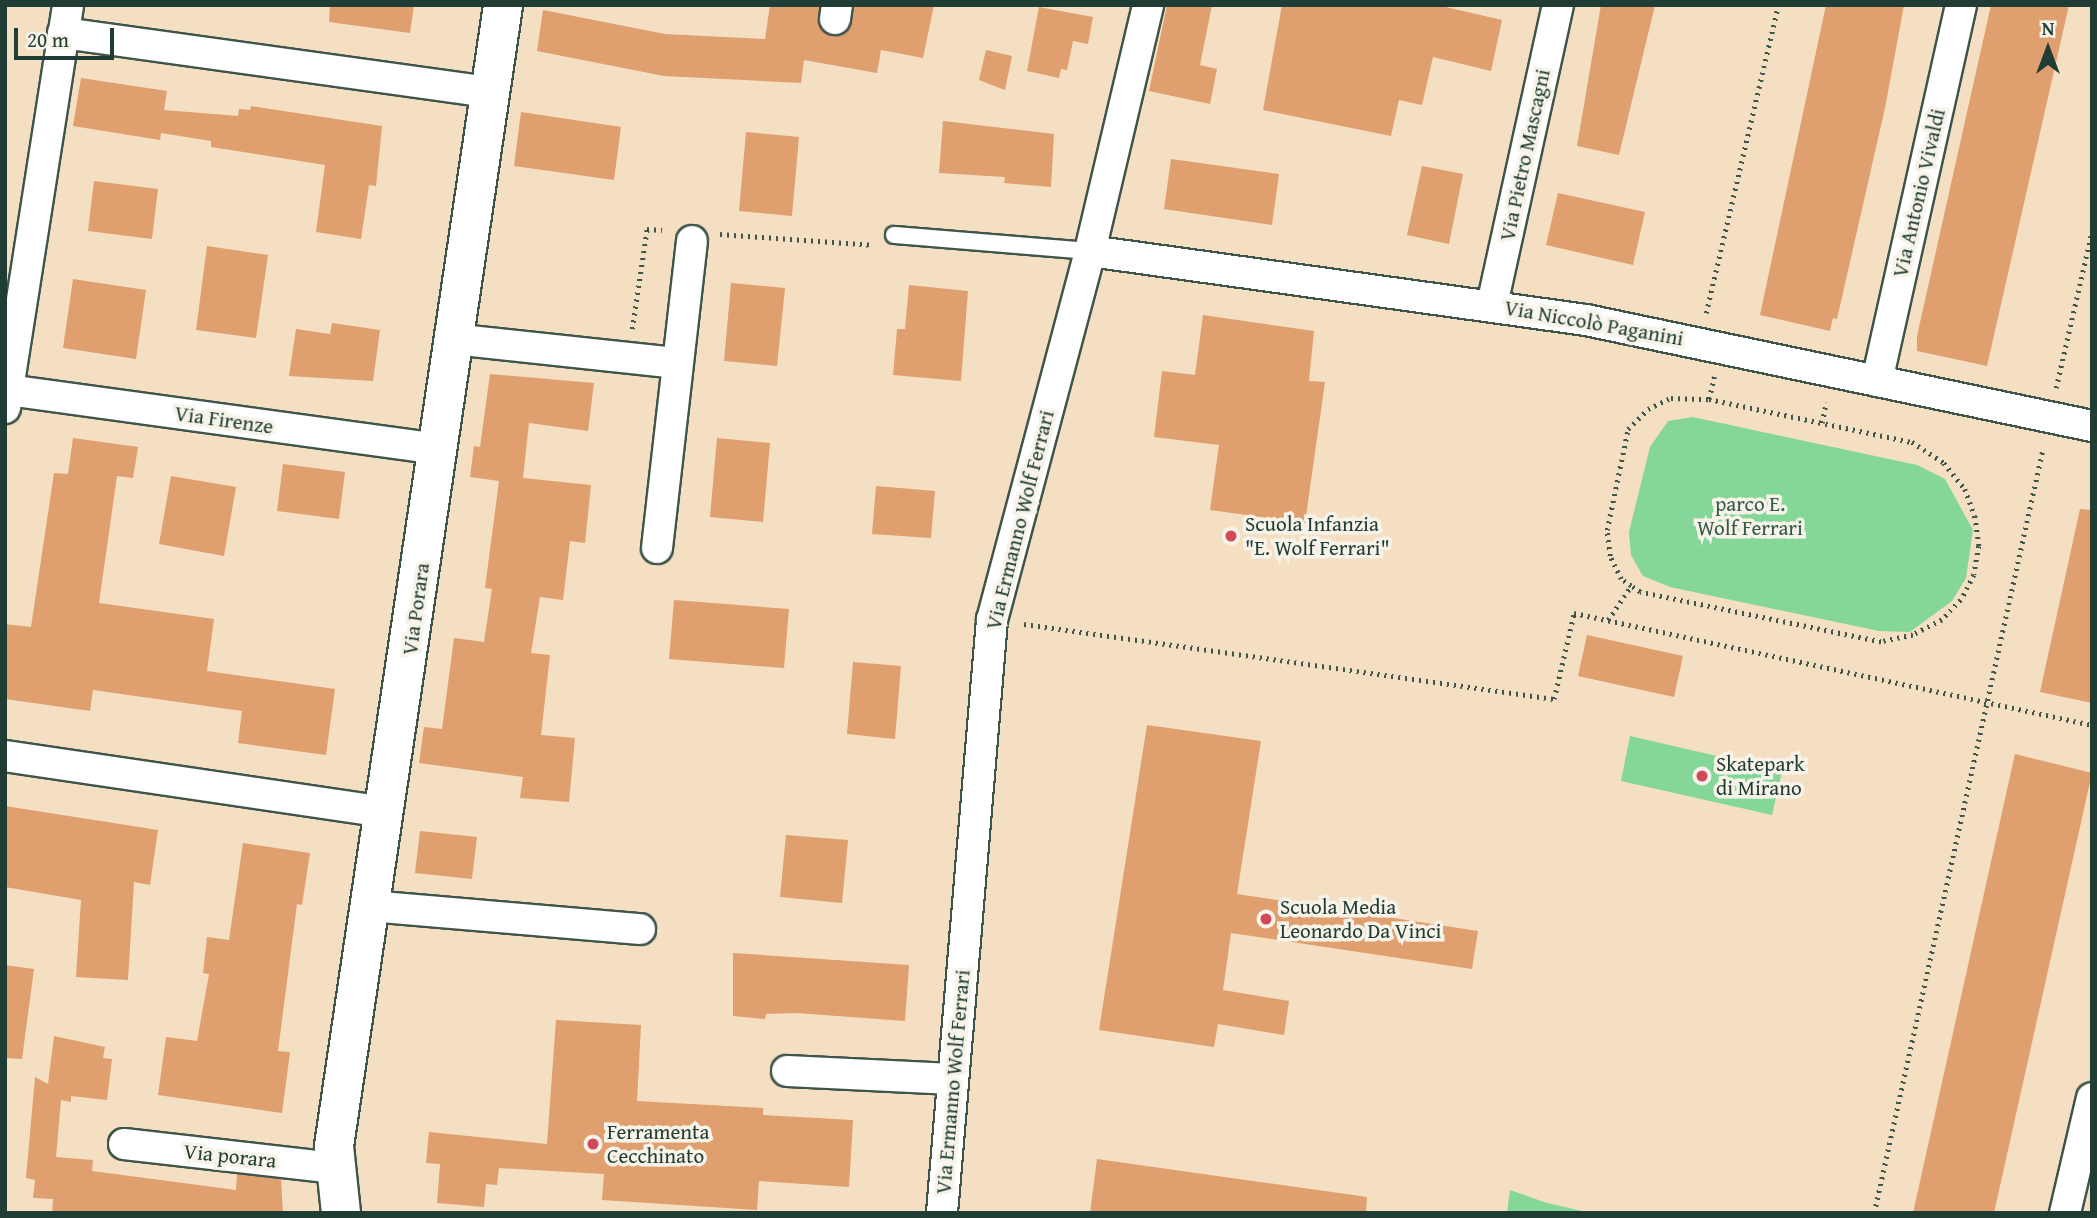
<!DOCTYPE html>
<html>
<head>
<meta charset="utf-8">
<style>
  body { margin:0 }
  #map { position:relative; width:2097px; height:1218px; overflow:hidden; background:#f4dfc3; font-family:"Gentium Book Plus",serif }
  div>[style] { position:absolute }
  .green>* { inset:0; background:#84d799 }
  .building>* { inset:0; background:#df9f6e }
  .path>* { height:4.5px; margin-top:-2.25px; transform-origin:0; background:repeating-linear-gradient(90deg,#3f5549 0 2px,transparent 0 7px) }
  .roads { filter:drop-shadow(2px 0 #3f5549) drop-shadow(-2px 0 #3f5549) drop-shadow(0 2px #3f5549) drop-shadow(0 -2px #3f5549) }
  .service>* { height:16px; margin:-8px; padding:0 8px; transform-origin:8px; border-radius:8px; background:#fff }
  .minor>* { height:30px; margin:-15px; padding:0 15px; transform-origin:15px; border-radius:15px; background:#fff }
  .tertiary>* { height:38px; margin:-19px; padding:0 19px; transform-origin:19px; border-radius:19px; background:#fff }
  .dots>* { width:19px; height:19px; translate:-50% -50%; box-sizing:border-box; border:4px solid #f7f3e8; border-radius:50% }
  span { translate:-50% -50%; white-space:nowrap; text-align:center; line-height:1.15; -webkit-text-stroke:7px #f7f3e8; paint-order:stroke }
  .street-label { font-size:21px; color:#1f3d34 }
  .park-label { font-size:21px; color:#335c48 }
  .poi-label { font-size:21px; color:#1f3d34 }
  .left { translate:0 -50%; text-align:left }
  .frame { position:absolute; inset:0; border:7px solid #1f3d34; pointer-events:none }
  .north { position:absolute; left:2013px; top:14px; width:70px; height:70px; -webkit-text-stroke:5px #f7f3e8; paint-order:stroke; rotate:0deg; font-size:19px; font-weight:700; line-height:28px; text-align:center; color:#1f3d34 }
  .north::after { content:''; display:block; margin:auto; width:24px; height:32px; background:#1f3d34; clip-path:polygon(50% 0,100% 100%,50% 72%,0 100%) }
  .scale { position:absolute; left:14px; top:28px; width:100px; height:32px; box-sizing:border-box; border:4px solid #1f3d34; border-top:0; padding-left:9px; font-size:21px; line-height:24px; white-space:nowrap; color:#1f3d34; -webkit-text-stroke:5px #f7f3e8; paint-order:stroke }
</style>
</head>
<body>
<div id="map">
  <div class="green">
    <i style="clip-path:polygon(1693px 417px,1917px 465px,1945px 479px,1973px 530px,1966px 578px,1952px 601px,1910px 632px,1879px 631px,1670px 587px,1643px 576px,1631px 555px,1629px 532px,1650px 447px,1668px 421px)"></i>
    <i style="clip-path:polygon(1630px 736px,1782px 771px,1772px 815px,1621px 781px)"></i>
    <i style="clip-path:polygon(1510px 1190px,1547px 1203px,1591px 1213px,1507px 1213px)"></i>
  </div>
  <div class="building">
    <i style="clip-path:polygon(330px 5px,414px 5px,410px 33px,329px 22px)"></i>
    <i style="clip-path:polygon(770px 5px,819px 5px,819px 26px,833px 36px,849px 29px,854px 5px,934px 5px,923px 58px,881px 50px,877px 73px,804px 60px,801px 83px,664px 76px,537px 51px,543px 10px,665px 34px,765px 39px)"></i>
    <i style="clip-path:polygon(1167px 5px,1212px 5px,1200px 65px,1217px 69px,1210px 104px,1149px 91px)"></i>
    <i style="clip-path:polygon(1282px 5px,1437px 5px,1502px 20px,1491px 71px,1433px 57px,1422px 105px,1399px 100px,1391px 136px,1263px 110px)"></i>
    <i style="clip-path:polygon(1601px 5px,1655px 5px,1619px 155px,1577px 146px)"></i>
    <i style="clip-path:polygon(1826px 5px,1904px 5px,1885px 108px,1837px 319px,1833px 318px,1830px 331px,1760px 315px)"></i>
    <i style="clip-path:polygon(1991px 5px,2069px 5px,1987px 366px,1917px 351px,1917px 336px)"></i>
    <i style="clip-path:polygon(1039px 7px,1093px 17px,1088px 44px,1073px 41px,1067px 70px,1061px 69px,1059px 78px,1027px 71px)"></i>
    <i style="clip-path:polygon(986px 50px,1012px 56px,1005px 90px,979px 80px)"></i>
    <i style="clip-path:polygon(81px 78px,167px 91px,164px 110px,238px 116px,239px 109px,250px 110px,251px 106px,382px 126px,376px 186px,369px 185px,361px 239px,316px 232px,325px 165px,211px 147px,211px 141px,161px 133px,160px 140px,73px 126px)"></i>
    <i style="clip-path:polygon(521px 112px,621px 127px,614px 180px,514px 166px)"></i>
    <i style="clip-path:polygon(943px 121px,1054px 134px,1051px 187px,1004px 183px,1005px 177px,939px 173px)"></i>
    <i style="clip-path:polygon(746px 132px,799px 137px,792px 216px,739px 211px)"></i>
    <i style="clip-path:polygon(1171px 159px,1279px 174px,1272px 225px,1164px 209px)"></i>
    <i style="clip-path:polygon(1422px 166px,1463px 174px,1449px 244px,1407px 235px)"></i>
    <i style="clip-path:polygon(94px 181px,158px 189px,152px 239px,88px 231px)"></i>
    <i style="clip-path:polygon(1558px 193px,1645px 212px,1633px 265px,1546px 245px)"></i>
    <i style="clip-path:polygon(207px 246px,268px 255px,256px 338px,196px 330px)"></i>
    <i style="clip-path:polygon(73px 279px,146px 290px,136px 359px,63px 348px)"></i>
    <i style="clip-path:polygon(731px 283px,785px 288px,777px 366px,724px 361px)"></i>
    <i style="clip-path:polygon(909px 285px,968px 291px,961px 381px,893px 375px,897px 329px,905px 329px)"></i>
    <i style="clip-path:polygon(1203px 315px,1314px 331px,1309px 381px,1325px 382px,1305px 523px,1210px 510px,1219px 445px,1154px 437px,1162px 371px,1195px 375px)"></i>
    <i style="clip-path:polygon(332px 323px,380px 330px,373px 381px,289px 376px,296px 329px,330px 334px)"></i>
    <i style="clip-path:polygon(490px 374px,594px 383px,588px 431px,529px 423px,523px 478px,591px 485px,585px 543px,570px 541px,563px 600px,540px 597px,531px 653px,550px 655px,541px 735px,575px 738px,569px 802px,520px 798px,523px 777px,419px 763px,424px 727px,442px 729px,454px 638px,484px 642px,492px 589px,485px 588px,499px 481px,470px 477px,474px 446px,480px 447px)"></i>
    <i style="clip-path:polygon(73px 438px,138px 447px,133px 478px,117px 476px,99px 603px,214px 619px,207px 671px,335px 689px,326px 755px,238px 743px,242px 711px,93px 690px,90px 711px,5px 699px,5px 624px,31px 627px,54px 473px,68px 474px)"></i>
    <i style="clip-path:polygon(717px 438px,770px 443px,763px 522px,710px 517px)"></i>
    <i style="clip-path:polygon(283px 464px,345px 472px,339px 519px,277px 511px)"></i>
    <i style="clip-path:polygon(171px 476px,236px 487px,224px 556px,159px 544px)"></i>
    <i style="clip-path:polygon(876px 486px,935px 491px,931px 538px,872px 534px)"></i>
    <i style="clip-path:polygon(2080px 509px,2092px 510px,2092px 703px,2040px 692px)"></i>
    <i style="clip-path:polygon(674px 600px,789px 609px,784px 668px,669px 659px)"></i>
    <i style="clip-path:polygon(1587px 635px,1683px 656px,1674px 697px,1578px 676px)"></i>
    <i style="clip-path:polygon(853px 662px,901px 666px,895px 739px,847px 734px)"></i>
    <i style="clip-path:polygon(1147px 725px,1261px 741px,1237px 894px,1478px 931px,1472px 969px,1231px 933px,1223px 990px,1289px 1001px,1284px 1035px,1218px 1024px,1214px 1047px,1099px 1030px)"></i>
    <i style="clip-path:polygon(2015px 754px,2092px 773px,1994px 1213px,1913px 1213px)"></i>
    <i style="clip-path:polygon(5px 806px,158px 830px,150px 885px,134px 882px,128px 980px,76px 977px,81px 900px,5px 887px)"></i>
    <i style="clip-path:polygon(420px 831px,477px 837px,472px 879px,415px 873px)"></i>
    <i style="clip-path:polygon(786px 835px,848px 840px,842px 903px,780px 897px)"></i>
    <i style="clip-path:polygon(243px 843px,310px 853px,302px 905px,297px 904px,278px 1051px,290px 1052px,282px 1113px,158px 1095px,166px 1037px,197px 1041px,209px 974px,203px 973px,207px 937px,229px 940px)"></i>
    <i style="clip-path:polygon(733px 953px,909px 965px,905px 1021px,796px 1013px,766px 1014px,765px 1019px,733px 1016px)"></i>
    <i style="clip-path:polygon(5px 965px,34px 969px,22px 1059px,5px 1058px)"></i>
    <i style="clip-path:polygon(556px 1020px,641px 1025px,637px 1101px,763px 1108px,763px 1115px,853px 1120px,849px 1187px,759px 1181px,757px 1210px,602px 1200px,604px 1174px,499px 1168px,497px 1185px,486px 1184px,484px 1207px,437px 1203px,440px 1164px,426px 1163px,429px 1132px,547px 1144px)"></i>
    <i style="clip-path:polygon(54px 1036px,105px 1047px,103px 1058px,112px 1059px,107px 1100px,71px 1096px,71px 1102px,61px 1100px,56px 1157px,93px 1160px,92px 1171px,236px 1190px,237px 1174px,281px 1179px,283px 1213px,52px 1213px,53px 1199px,33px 1198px,35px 1180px,26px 1178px,35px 1077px,48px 1084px)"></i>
    <i style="clip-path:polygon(1097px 1159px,1367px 1197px,1366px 1213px,1090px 1213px)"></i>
  </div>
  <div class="path">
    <i style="left:720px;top:234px;width:152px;rotate:4.1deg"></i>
    <i style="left:1706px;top:313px;width:316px;rotate:-76.8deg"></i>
    <i style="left:632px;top:329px;width:101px;rotate:-81.5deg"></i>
    <i style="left:647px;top:229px;width:15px;rotate:4deg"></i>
    <i style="left:2056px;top:388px;width:161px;rotate:-77.1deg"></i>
    <i style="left:1671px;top:398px;width:38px;rotate:2deg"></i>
    <i style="left:1709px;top:399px;width:208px;rotate:12deg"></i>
    <i style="left:1912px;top:442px;width:38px;rotate:33deg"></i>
    <i style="left:1944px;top:463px;width:33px;rotate:51deg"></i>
    <i style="left:1965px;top:489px;width:29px;rotate:70deg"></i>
    <i style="left:1975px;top:516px;width:30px;rotate:82deg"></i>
    <i style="left:1979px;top:546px;width:29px;rotate:100deg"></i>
    <i style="left:1974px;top:575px;width:28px;rotate:117deg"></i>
    <i style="left:1961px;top:600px;width:28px;rotate:134deg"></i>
    <i style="left:1942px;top:620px;width:33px;rotate:153deg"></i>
    <i style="left:1913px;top:635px;width:33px;rotate:168deg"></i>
    <i style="left:1881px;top:642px;width:246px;rotate:-168.3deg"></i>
    <i style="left:1640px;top:592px;width:11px;rotate:-146deg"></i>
    <i style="left:1631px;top:586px;width:12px;rotate:-145deg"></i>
    <i style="left:1621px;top:579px;width:25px;rotate:-116deg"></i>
    <i style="left:1610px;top:556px;width:26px;rotate:-97deg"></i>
    <i style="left:1607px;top:530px;width:103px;rotate:-78.3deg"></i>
    <i style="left:1628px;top:429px;width:28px;rotate:-45deg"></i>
    <i style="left:1648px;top:409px;width:25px;rotate:-26deg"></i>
    <i style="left:1709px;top:399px;width:23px;rotate:-77deg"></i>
    <i style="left:1822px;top:423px;width:21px;rotate:-79deg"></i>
    <i style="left:1608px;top:620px;width:41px;rotate:-55.9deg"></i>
    <i style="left:1024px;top:624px;width:535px;rotate:8.05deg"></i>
    <i style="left:1554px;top:699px;width:88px;rotate:-76.9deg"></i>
    <i style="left:1574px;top:613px;width:530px;rotate:12.2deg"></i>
    <i style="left:1874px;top:1213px;width:783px;rotate:-77.54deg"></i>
  </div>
  <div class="roads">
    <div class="service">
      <i style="left:894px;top:235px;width:197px;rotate:4.7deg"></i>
    </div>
    <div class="minor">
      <i style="left:835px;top:19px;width:14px;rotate:-82deg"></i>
      <i style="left:63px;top:33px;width:430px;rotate:7.9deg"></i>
      <i style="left:1090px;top:251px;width:501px;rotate:7.92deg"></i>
      <i style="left:1586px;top:320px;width:517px;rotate:11.83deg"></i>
      <i style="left:1492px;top:305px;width:307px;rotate:-77.6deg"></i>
      <i style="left:452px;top:339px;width:226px;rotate:6.1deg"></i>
      <i style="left:1877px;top:381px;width:385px;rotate:-77.4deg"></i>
      <i style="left:8px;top:390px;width:435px;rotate:7.8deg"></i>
      <i style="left:5px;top:408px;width:408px;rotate:-81.1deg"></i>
      <i style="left:657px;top:548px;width:309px;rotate:-83.5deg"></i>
      <i style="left:5px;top:756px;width:385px;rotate:8.4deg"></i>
      <i style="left:370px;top:906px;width:271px;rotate:4.9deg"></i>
      <i style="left:787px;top:1071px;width:166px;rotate:2.8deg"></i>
      <i style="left:124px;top:1144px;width:213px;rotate:6.5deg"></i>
      <i style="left:942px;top:1213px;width:595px;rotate:-85.18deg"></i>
      <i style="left:992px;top:620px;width:382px;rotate:-75.1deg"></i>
      <i style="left:1090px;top:251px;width:253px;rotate:-76.7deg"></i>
      <i style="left:2065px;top:1213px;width:118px;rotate:-76.8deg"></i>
    </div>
    <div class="tertiary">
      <i style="left:341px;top:1213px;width:67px;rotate:-96deg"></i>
      <i style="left:334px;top:1146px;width:1153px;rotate:-81.57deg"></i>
    </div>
  </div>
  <div class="dots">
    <i style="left:1231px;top:536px;background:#d1495b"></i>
    <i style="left:1702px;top:776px;background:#d1495b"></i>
    <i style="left:1266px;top:919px;background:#d1495b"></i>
    <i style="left:593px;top:1144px;background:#d1495b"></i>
  </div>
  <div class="street-label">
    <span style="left:1525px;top:155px;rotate:-78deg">Via Pietro Mascagni</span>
    <span style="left:1919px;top:193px;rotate:-77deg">Via Antonio Vivaldi</span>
    <span style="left:1594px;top:323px;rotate:10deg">Via Niccolò Paganini</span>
    <span style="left:224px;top:420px;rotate:8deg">Via Firenze</span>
    <span style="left:1020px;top:520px;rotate:-76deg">Via Ermanno Wolf Ferrari</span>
    <span style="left:416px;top:609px;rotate:-82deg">Via Porara</span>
    <span style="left:953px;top:1082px;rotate:-85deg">Via Ermanno Wolf Ferrari</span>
    <span style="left:230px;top:1156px;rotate:6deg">Via porara</span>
  </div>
  <div class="park-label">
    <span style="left:1750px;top:516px">parco E.<br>Wolf Ferrari</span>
  </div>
  <div class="poi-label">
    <span class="left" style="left:1245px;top:536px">Scuola Infanzia<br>"E. Wolf Ferrari"</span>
    <span class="left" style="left:1716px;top:776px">Skatepark<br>di Mirano</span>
    <span class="left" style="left:1280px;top:919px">Scuola Media<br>Leonardo Da Vinci</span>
    <span class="left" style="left:607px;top:1144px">Ferramenta<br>Cecchinato</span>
  </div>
  <div class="frame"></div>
  <div class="north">N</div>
  <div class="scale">20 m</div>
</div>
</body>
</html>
